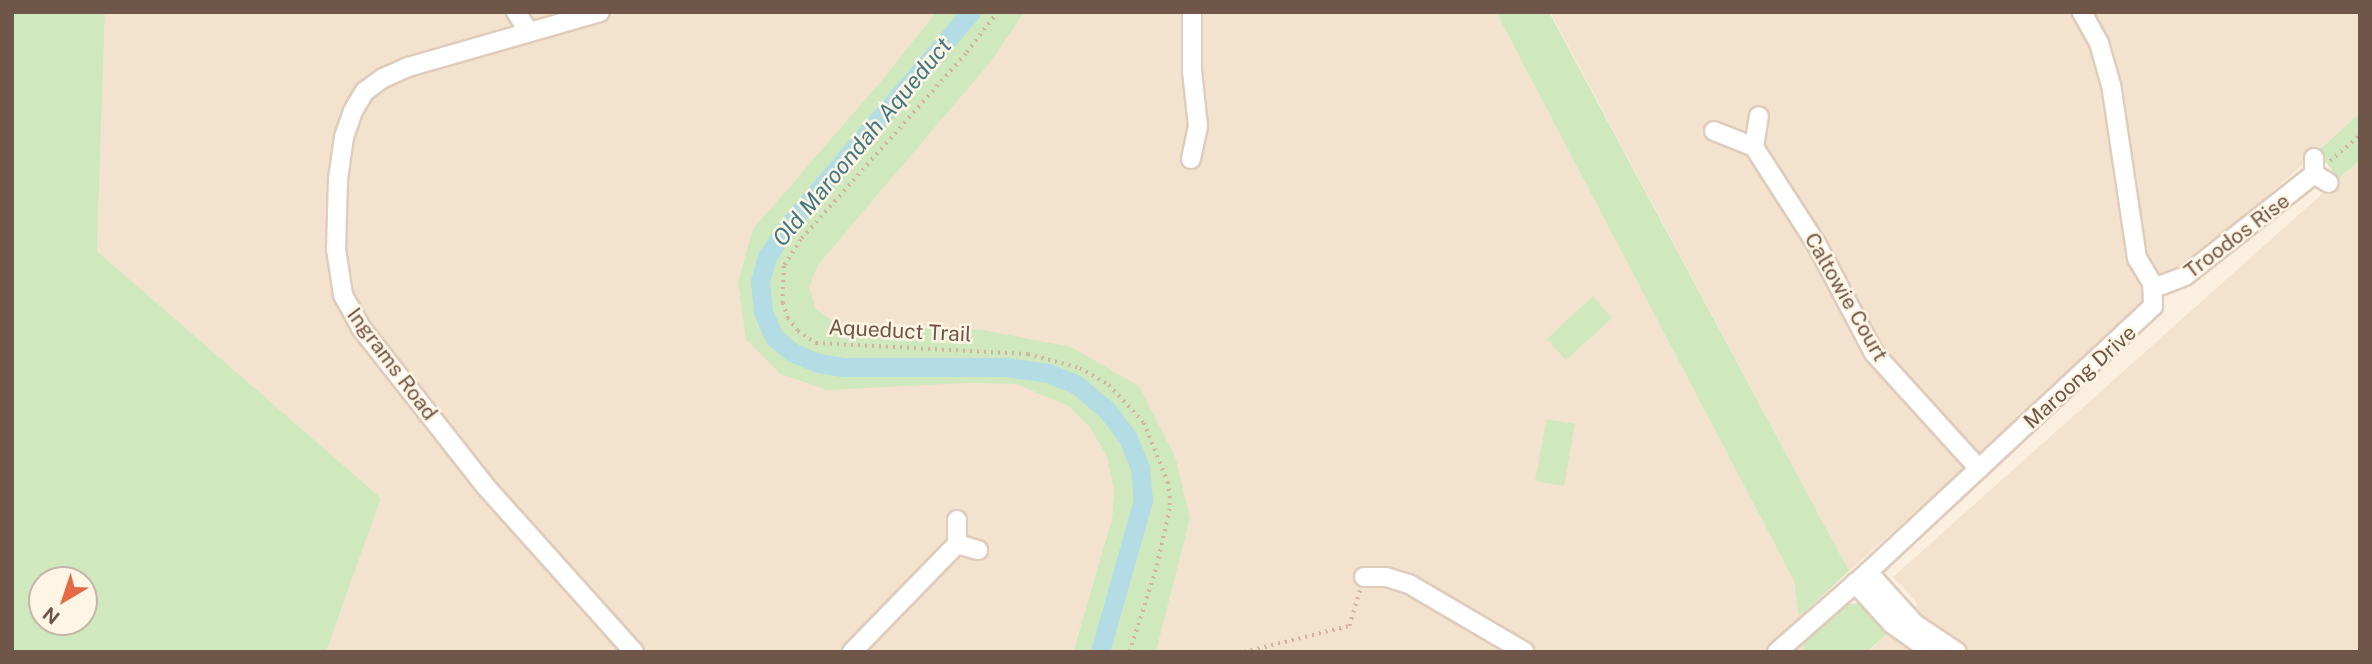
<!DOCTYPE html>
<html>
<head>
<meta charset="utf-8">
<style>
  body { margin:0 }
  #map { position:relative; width:2372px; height:664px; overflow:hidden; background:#fbf0df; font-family:"Public Sans",sans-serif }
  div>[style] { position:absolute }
  .residential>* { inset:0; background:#f3e2cd }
  .green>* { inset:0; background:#cfe8be }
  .canal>* { height:19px; margin:-9.5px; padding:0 9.5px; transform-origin:9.5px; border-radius:9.5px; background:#b4dce4 }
  .path>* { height:3.5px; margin-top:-1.75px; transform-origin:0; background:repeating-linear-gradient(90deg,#d4b29b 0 2px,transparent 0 7px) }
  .roads { filter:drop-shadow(2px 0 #dfccbb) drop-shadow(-2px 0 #dfccbb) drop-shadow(0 2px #dfccbb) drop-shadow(0 -2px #dfccbb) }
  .minor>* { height:18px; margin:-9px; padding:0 9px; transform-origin:9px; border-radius:9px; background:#fff }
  span { translate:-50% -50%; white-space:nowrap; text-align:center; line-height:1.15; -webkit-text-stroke:5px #fff5e4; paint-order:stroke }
  .street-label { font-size:21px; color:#705648 }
  .water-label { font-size:23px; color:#427884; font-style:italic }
  .frame { position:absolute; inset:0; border:14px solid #705648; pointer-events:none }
  .north { position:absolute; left:28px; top:566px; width:70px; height:70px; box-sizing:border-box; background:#fff5e4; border:2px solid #c6b5a6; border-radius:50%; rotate:219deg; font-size:19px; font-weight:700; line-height:28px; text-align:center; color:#705648 }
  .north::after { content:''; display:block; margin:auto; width:24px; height:32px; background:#e46a45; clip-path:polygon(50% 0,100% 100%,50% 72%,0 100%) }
</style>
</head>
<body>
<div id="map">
  <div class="residential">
    <i style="clip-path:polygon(105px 12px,936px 12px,878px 85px,738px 282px,966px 383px,1016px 384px,1068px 406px,1090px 428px,1106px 455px,1114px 489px,1112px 519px,1073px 652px,326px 652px,381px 498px,97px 251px)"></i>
    <i style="clip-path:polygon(1025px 12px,1496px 12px,1794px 581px,1805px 652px,1156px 652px,1190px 519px,1139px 386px,863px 326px,837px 324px,816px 309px,808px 287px,818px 265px,988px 65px)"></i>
    <i style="clip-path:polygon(1550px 12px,2360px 12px,2360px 113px,1849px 571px)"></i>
    <i style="clip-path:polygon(2360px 160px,2360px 652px,1868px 652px,1918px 604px,1893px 577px)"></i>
  </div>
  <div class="green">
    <i style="clip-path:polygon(evenodd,12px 12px,105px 12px,97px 251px,381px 498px,326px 652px,12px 652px,12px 12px,84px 580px,84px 622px,42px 622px,42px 580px,84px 580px)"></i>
    <i style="clip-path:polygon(936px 12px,1025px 12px,988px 65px,818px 265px,809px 287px,816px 309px,837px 324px,983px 330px,1071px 347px,1139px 386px,1176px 459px,1190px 519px,1156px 652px,1073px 652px,1112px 519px,1114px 489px,1106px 455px,1090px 428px,1068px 406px,1016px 384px,966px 383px,827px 390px,781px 374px,746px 339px,738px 282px,753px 229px,878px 85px)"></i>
    <i style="clip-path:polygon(1496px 12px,1549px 12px,1849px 571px,1799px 617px,1794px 581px)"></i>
    <i style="clip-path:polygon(2360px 113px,2360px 160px,2338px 179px,2318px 151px)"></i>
    <i style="clip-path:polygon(1593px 296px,1612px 318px,1566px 360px,1547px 339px)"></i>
    <i style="clip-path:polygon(1547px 419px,1575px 424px,1564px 486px,1535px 481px)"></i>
    <i style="clip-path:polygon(1864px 603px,1889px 632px,1867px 652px,1805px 652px,1803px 641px,1846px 604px)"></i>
  </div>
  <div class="canal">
    <i style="left:971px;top:12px;width:283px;rotate:130.6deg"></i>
    <i style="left:787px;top:227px;width:36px;rotate:124deg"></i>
    <i style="left:767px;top:257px;width:26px;rotate:106deg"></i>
    <i style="left:760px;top:282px;width:30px;rotate:84deg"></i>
    <i style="left:763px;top:312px;width:27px;rotate:66deg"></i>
    <i style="left:774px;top:337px;width:23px;rotate:40deg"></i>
    <i style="left:792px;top:352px;width:28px;rotate:23deg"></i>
    <i style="left:818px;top:363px;width:24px;rotate:9deg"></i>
    <i style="left:842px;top:367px;width:164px"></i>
    <i style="left:1006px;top:367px;width:42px;rotate:8.1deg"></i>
    <i style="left:1048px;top:373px;width:31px;rotate:22deg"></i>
    <i style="left:1077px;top:385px;width:39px;rotate:40deg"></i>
    <i style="left:1107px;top:410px;width:35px;rotate:53deg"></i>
    <i style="left:1128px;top:438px;width:31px;rotate:68deg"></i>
    <i style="left:1140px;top:467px;width:33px;rotate:85deg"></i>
    <i style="left:1143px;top:500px;width:158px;rotate:105.8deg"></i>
  </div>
  <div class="path">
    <i style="left:998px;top:12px;width:53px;rotate:127.3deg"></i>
    <i style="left:966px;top:54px;width:249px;rotate:131.6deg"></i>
    <i style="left:801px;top:240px;width:31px;rotate:123deg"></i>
    <i style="left:784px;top:266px;width:37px;rotate:92deg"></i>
    <i style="left:783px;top:303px;width:16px;rotate:72deg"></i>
    <i style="left:788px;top:318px;width:16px;rotate:52deg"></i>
    <i style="left:798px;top:331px;width:22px;rotate:34deg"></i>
    <i style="left:816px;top:343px;width:212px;rotate:3deg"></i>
    <i style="left:1028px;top:354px;width:54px;rotate:15.1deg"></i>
    <i style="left:1080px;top:368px;width:34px;rotate:30deg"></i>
    <i style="left:1109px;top:385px;width:52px;rotate:47.4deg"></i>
    <i style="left:1144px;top:423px;width:64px;rotate:67.9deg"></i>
    <i style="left:1168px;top:482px;width:14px;rotate:82deg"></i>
    <i style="left:1170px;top:496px;width:13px;rotate:90deg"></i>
    <i style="left:1170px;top:509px;width:63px;rotate:102.9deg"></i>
    <i style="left:1156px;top:570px;width:86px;rotate:107.6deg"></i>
    <i style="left:2330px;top:161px;width:40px;rotate:-41deg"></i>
    <i style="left:1244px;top:652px;width:108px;rotate:-13.9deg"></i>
    <i style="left:1349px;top:626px;width:37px;rotate:-73deg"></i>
  </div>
  <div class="roads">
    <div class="minor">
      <i style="left:516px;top:12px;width:24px;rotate:57deg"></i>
      <i style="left:600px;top:12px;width:200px;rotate:164deg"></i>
      <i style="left:408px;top:67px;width:27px;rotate:156deg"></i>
      <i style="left:383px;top:78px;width:22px;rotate:144deg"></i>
      <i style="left:365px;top:91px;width:23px;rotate:121deg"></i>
      <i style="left:353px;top:111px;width:28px;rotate:109deg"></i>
      <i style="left:344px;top:137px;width:42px;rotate:98.1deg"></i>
      <i style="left:338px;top:179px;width:70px;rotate:91.6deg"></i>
      <i style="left:336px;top:249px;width:47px;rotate:81.3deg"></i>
      <i style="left:343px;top:295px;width:38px;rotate:61deg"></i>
      <i style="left:361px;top:328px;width:202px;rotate:51.8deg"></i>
      <i style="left:486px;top:487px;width:222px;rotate:48.1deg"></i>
      <i style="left:1714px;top:131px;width:43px;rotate:21.8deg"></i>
      <i style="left:1754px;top:147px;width:31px;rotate:-81deg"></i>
      <i style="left:1754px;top:147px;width:117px;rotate:57.3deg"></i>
      <i style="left:1817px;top:245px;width:122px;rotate:62.2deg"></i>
      <i style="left:1874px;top:353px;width:156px;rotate:47.8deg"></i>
      <i style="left:2314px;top:158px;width:16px;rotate:90deg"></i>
      <i style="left:2314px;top:174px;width:17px;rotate:31deg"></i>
      <i style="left:1191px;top:159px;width:34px;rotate:-78deg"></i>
      <i style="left:1198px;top:126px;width:55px;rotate:-96.2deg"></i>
      <i style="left:1192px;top:71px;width:59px;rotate:-90deg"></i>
      <i style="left:2154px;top:288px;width:33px;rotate:-21deg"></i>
      <i style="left:2185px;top:276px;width:164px;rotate:-38.3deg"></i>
      <i style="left:957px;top:520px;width:24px;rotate:90deg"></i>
      <i style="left:957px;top:544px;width:22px;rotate:16deg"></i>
      <i style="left:1868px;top:572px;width:70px;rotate:47.9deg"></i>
      <i style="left:1915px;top:624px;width:50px;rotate:33.7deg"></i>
      <i style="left:1364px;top:577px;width:22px"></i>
      <i style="left:1386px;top:577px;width:24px;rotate:17deg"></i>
      <i style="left:1409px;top:584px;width:134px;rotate:30.4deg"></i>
      <i style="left:1855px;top:583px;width:55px;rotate:47.9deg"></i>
      <i style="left:1892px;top:624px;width:49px;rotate:35deg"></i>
      <i style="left:852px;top:652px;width:151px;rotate:-45.8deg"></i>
      <i style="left:1777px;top:652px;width:121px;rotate:-41.3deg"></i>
      <i style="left:1868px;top:572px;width:390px;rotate:-43deg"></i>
      <i style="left:2153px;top:306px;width:23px;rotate:-92deg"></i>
      <i style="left:2152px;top:283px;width:29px;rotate:-121deg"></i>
      <i style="left:2137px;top:258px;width:175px;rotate:-98.5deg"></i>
      <i style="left:2111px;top:85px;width:44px;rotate:-105.9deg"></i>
      <i style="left:2099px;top:43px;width:35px;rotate:-119deg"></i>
    </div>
  </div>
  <div class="street-label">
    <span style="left:2237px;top:236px;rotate:-37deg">Troodos Rise</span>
    <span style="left:1846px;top:297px;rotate:60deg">Caltowie Court</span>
    <span style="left:900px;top:331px;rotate:3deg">Aqueduct Trail</span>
    <span style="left:392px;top:364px;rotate:53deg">Ingrams Road</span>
    <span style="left:2080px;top:377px;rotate:-42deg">Maroong Drive</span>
  </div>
  <div class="water-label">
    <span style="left:862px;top:142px;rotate:-50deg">Old Maroondah Aqueduct</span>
  </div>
  <div class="frame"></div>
  <div class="north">N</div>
</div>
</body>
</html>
